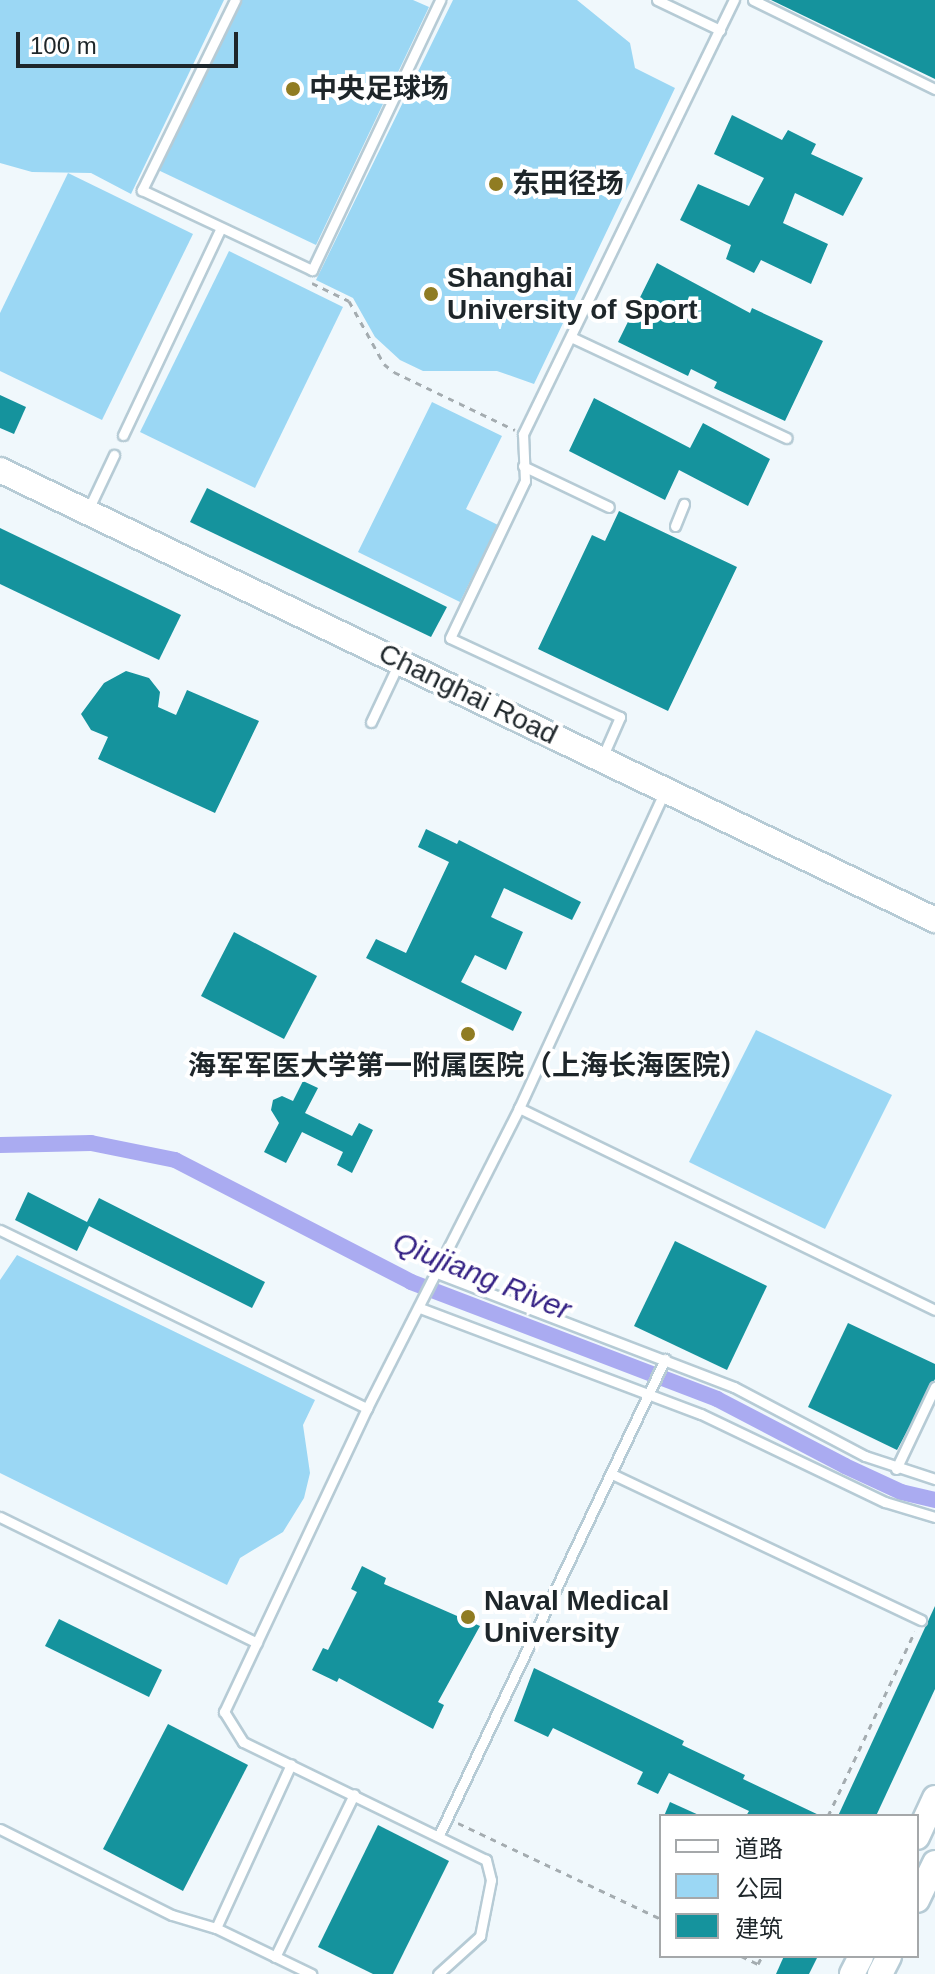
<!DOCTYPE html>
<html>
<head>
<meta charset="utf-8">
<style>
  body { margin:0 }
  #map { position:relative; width:935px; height:1974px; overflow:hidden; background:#f0f8fc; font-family:Arial,"Noto Sans SC",sans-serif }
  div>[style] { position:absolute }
  .green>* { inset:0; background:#9bd7f4 }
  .canal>* { height:16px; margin:-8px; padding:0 8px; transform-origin:8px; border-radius:8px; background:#aaabf1 }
  .building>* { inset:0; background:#15939d }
  .path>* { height:3px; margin-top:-1.5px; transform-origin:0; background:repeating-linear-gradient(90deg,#a4acb0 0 6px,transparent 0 12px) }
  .roads { filter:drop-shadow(2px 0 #b6cbd5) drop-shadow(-2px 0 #b6cbd5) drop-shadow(0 2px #b6cbd5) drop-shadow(0 -2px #b6cbd5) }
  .lane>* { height:9px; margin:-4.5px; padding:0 4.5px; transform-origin:4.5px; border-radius:4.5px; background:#fff }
  .secondary>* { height:24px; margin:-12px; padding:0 12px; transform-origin:12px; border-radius:12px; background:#fff }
  .dots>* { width:22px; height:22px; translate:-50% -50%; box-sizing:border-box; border:4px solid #fff; border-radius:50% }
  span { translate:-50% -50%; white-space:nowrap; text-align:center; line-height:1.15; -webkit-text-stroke:8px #fff; paint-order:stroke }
  .poi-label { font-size:28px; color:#1e262a; font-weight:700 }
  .left { translate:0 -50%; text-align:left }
  .street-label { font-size:28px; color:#1e262a }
  .water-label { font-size:30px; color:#352285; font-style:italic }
  .legend { position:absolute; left:659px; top:1814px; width:260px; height:144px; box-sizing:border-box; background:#fff; border:2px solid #a5a8aa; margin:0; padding:10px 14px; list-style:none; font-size:24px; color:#1e262a }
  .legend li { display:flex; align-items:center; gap:16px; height:40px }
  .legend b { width:40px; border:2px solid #a5a8aa }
  .scale { position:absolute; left:16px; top:32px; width:222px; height:36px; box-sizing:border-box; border:4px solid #1e262a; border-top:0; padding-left:10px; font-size:24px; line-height:28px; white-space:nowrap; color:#1e262a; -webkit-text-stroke:6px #fff; paint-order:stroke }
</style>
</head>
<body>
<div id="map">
  <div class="green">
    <i style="clip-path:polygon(0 0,224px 0,131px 194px,91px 173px,32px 172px,0 163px)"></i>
    <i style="clip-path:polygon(239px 0,413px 0,429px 7px,316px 245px,158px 170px)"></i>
    <i style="clip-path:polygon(453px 0,577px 0,630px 43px,635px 68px,675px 88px,534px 384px,497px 371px,423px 371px,400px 360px,375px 337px,353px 298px,316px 280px)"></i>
    <i style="clip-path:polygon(68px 173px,193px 234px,102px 420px,0 371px,0 313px)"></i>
    <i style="clip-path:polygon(229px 251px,343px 307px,255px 488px,140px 432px)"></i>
    <i style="clip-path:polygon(432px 402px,502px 436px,466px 509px,498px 525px,460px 602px,358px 552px)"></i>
    <i style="clip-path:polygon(756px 1030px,892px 1095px,825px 1229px,689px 1162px)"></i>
    <i style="clip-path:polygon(17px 1255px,315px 1400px,303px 1425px,310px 1473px,304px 1498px,283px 1532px,240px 1558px,227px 1585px,0 1473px,0 1280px)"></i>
  </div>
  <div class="canal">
    <i style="left:0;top:1145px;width:91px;rotate:-1.3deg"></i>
    <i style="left:91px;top:1143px;width:86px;rotate:11.4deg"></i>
    <i style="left:175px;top:1160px;width:266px;rotate:27.3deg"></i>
    <i style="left:411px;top:1282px;width:328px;rotate:20.9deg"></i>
    <i style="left:717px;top:1399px;width:144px;rotate:27.6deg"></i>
    <i style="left:845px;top:1466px;width:62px;rotate:24.9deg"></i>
    <i style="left:901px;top:1492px;width:35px;rotate:13deg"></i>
  </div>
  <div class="building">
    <i style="clip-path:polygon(771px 0,935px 0,935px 79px)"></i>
    <i style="clip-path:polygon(732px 115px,782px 140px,788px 130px,816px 144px,811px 154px,863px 178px,843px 216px,795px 193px,783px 223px,828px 244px,811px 284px,761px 260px,754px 273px,726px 259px,731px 245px,680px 220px,698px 184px,749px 206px,764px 178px,714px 154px)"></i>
    <i style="clip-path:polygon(657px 263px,750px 313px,752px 308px,823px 341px,785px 421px,714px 388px,717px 382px,691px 369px,688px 376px,618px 342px)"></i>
    <i style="clip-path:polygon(0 395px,26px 407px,14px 434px,0 428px)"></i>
    <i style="clip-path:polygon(594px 398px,690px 448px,703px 423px,770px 459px,748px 506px,679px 470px,665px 500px,569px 451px)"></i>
    <i style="clip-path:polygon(207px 488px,447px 607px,431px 637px,190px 522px)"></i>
    <i style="clip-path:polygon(619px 511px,737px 567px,668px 711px,538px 649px,592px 535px,605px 541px)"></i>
    <i style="clip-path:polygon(0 528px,181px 615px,159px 660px,0 584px)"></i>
    <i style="clip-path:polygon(126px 671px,149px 678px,160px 692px,158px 707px,176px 715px,187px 690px,259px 721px,215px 813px,98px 759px,108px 737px,91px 730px,81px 714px,104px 683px)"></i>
    <i style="clip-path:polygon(426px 829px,457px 844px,459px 840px,581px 902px,572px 920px,504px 888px,491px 917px,523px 932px,506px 970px,475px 955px,461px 982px,522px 1012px,513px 1031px,366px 958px,376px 939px,406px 953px,449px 862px,418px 847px)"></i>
    <i style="clip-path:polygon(234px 932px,317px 976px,284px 1039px,201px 996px)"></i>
    <i style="clip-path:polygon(303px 1081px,318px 1088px,305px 1113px,352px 1136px,359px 1123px,373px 1130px,352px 1173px,337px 1165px,343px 1152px,302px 1132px,286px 1163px,264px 1152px,279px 1123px,271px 1110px,273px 1100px,282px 1096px,293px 1101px)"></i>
    <i style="clip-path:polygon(28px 1192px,87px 1222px,99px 1198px,265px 1282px,252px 1308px,89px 1226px,77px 1251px,15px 1220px)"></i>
    <i style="clip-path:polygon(675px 1241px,767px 1286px,727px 1370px,634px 1326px)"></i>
    <i style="clip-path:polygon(848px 1323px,935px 1364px,935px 1379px,897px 1450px,808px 1407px)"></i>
    <i style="clip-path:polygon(362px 1566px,386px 1578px,384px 1584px,480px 1626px,438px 1702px,444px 1705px,433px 1729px,339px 1678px,337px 1682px,312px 1670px,323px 1648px,328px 1650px,357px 1592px,351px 1589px)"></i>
    <i style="clip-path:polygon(935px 1606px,935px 1689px,876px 1816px,838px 1816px)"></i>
    <i style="clip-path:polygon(59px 1619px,162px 1670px,149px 1697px,45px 1646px)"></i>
    <i style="clip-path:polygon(534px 1668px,684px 1741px,682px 1745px,745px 1775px,743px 1779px,821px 1816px,746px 1816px,749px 1811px,669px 1773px,658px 1794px,637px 1784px,643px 1772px,553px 1728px,548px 1737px,514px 1721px)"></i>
    <i style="clip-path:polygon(168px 1724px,248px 1765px,183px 1891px,103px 1849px)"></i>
    <i style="clip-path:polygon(670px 1802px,701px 1816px,664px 1816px)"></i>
    <i style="clip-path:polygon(378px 1825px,449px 1861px,393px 1974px,373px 1974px,318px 1947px)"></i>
    <i style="clip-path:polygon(784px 1956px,818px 1956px,809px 1974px,776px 1974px)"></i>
  </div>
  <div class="path">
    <i style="left:312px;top:283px;width:41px;rotate:25.9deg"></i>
    <i style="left:349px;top:301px;width:72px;rotate:60.9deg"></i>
    <i style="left:384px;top:364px;width:13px;rotate:39deg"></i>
    <i style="left:394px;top:372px;width:134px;rotate:25.6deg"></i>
    <i style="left:828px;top:1816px;width:204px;rotate:-64.8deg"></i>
    <i style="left:458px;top:1823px;width:225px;rotate:25.3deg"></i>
    <i style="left:741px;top:1956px;width:19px;rotate:25deg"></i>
    <i style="left:758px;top:1964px;width:9px;rotate:-63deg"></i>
  </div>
  <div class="roads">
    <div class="lane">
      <i style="left:235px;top:0;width:212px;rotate:116.1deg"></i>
      <i style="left:142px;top:190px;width:188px;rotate:25.2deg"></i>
      <i style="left:312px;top:270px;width:299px;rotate:-64.6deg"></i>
      <i style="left:657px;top:0;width:70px;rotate:25.5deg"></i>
      <i style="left:753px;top:0;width:203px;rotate:26.1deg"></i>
      <i style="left:571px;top:337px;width:238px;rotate:25.1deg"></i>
      <i style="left:123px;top:435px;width:229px;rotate:-64.7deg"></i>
      <i style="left:523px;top:466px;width:95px;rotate:25.5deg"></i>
      <i style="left:88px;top:510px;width:61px;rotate:-64.7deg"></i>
      <i style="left:675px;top:526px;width:24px;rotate:-68deg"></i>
      <i style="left:371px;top:722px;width:63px;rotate:-64.7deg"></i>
      <i style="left:602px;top:758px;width:45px;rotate:-66.3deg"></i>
      <i style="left:620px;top:717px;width:187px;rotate:-155.1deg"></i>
      <i style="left:450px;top:638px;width:174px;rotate:-64.5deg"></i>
      <i style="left:525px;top:481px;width:47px;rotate:-92.4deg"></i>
      <i style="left:523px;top:434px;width:483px;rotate:-64.1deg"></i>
      <i style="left:519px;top:1108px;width:462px;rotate:25.9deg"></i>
      <i style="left:0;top:1230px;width:408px;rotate:25.9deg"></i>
      <i style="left:437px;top:1273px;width:318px;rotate:21deg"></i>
      <i style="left:734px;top:1387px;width:148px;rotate:27.8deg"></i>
      <i style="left:865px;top:1456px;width:74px;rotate:18.2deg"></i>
      <i style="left:420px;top:1308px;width:300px;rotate:20.7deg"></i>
      <i style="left:701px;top:1414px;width:204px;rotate:25.6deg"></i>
      <i style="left:885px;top:1502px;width:52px;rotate:16.7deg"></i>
      <i style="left:896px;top:1469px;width:91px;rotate:-64.6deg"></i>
      <i style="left:612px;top:1474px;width:342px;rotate:25.3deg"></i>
      <i style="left:0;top:1517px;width:286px;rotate:26.1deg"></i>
      <i style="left:0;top:1829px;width:192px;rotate:26.6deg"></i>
      <i style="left:172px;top:1915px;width:46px;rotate:16.5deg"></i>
      <i style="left:216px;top:1928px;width:106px;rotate:25.8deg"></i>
      <i style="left:439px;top:1835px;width:527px;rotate:-64.6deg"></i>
      <i style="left:216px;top:1928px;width:180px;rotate:-65.4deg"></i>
      <i style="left:275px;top:1957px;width:181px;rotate:-64.1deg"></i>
      <i style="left:438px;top:1974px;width:57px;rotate:-42.1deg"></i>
      <i style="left:480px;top:1936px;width:57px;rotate:-78.9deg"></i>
      <i style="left:491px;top:1880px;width:21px;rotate:-104deg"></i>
      <i style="left:486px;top:1860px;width:270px;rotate:-154.1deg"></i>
      <i style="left:243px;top:1742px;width:36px;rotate:-122deg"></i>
      <i style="left:224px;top:1712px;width:336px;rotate:-64.8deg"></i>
      <i style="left:367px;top:1408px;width:336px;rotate:-63.1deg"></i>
      <i style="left:519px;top:1108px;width:350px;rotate:-65.3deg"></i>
    </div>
    <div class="secondary">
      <i style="left:0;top:470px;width:1038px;rotate:25.7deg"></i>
      <i style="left:917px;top:1837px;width:43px;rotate:-65.2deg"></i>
      <i style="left:917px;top:1900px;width:41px;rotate:-64.1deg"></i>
      <i style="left:852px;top:1974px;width:20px;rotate:-63deg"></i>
      <i style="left:880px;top:1974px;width:20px;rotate:-63deg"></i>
    </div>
  </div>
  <div class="dots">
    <i style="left:293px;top:89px;background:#907c22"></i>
    <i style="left:496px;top:184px;background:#907c22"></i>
    <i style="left:431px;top:294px;background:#907c22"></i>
    <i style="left:468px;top:1034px;background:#907c22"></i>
    <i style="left:468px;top:1617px;background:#907c22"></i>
  </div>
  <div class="poi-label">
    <span class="left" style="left:309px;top:89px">中央足球场</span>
    <span class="left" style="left:512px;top:184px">东田径场</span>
    <span class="left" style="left:447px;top:294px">Shanghai<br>University of Sport</span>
    <span style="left:468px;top:1066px">海军军医大学第一附属医院（上海长海医院）</span>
    <span class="left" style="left:484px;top:1617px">Naval Medical<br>University</span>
  </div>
  <div class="street-label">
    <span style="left:468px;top:694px;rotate:26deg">Changhai Road</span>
  </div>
  <div class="water-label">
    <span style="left:482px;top:1276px;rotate:22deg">Qiujiang River</span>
  </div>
  <ul class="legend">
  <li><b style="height:10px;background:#fff"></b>道路</li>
  <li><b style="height:22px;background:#9bd7f4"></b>公园</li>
  <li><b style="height:22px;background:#15939d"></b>建筑</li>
  </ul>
  <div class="scale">100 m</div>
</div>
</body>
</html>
